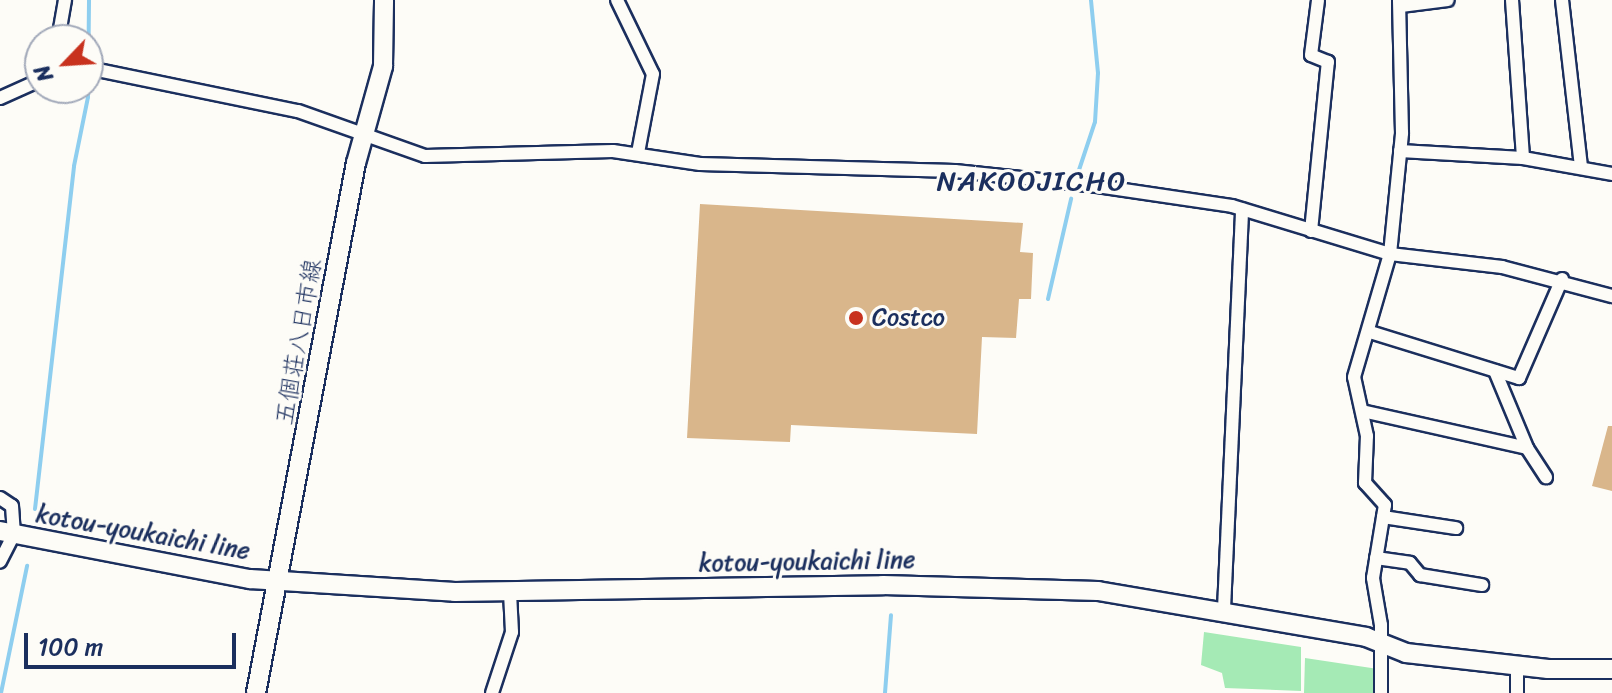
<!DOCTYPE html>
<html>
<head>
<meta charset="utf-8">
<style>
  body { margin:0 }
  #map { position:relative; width:1612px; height:693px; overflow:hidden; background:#fdfcf7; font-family:Sriracha,"Klee One",sans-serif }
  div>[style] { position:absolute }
  .green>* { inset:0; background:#a5eab5 }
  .stream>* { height:4px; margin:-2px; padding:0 2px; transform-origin:2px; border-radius:2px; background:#8eceef }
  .building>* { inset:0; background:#d9b68b }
  .roads { filter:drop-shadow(2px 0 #1b2f5e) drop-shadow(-2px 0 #1b2f5e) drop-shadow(0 2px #1b2f5e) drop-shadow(0 -2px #1b2f5e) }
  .minor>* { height:12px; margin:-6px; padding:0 6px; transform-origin:6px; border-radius:6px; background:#fdfcf7 }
  .secondary>* { height:18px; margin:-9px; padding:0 9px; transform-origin:9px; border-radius:9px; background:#fdfcf7 }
  .dots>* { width:22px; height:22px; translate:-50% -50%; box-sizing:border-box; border:4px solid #fdfcf7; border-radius:50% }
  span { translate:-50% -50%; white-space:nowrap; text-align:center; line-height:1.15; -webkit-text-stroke:6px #fdfcf7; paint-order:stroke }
  .poi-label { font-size:24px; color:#1b2f5e }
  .left { translate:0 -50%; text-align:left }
  .street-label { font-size:24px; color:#1b2f5e }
  .quarter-label { font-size:28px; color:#1b2f5e; letter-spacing:2px }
  .north { position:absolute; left:24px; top:24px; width:80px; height:80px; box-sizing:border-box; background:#fdfcf7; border:2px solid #a3aaba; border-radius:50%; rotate:245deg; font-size:22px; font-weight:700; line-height:32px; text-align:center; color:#1b2f5e }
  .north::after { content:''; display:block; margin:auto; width:28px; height:36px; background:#c8321e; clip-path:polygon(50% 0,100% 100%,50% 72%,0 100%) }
  .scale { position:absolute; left:24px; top:633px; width:212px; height:36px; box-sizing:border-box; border:4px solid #1b2f5e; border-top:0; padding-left:10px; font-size:24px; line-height:28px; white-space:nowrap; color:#1b2f5e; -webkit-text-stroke:6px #fdfcf7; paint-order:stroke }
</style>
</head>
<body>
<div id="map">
  <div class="green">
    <i style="clip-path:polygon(1204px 632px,1301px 647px,1301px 691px,1225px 688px,1222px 673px,1201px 665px)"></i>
    <i style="clip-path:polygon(1305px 658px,1378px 669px,1377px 693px,1304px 693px)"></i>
  </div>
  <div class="stream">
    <i style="left:1077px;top:176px;width:57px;rotate:-71.6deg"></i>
    <i style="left:1095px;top:122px;width:49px;rotate:-86.5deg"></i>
    <i style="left:1098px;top:73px;width:73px;rotate:-95.5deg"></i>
    <i style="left:1048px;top:299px;width:103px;rotate:-77deg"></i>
    <i style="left:35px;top:509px;width:345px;rotate:-83.5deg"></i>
    <i style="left:74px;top:166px;width:70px;rotate:-78.5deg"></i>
    <i style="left:88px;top:97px;width:97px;rotate:-89.4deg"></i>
    <i style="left:1px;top:693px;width:130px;rotate:-78.4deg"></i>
    <i style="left:885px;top:693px;width:78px;rotate:-85.6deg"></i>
  </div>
  <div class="building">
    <i style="clip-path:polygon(700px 204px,1023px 223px,1020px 252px,1033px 253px,1031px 299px,1019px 299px,1016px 338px,982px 337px,977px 434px,791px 425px,790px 442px,687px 438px)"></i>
    <i style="clip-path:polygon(1608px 426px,1612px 426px,1612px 491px,1592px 486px)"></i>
  </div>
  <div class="roads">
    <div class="minor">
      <i style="left:617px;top:0;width:82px;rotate:64.1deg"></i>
      <i style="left:653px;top:74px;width:80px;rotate:100.8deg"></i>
      <i style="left:1512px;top:0;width:158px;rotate:86deg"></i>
      <i style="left:1562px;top:0;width:168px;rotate:83.5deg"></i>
      <i style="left:1401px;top:6px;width:47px;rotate:-7.3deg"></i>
      <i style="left:58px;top:40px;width:41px;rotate:-80.1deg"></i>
      <i style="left:88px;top:68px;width:214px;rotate:11.6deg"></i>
      <i style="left:298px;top:111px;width:135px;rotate:19.5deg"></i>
      <i style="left:425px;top:156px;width:188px;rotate:-1.5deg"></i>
      <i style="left:613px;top:151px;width:88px;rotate:8.5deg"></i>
      <i style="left:700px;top:164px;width:255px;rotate:1.6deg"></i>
      <i style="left:955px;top:171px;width:143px;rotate:6deg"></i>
      <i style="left:1097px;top:186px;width:136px;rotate:8.4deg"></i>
      <i style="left:1232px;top:206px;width:165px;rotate:16.9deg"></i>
      <i style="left:1390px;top:254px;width:113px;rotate:6.6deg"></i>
      <i style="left:1502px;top:267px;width:114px;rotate:14.8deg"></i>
      <i style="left:0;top:98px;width:44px;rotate:-24.2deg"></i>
      <i style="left:1400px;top:151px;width:123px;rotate:3.3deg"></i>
      <i style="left:1523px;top:158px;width:90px;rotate:10.2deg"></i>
      <i style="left:1311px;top:231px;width:170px;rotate:-84.3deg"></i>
      <i style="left:1328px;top:62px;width:18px;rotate:-158deg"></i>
      <i style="left:1311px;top:55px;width:55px;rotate:-82.7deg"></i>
      <i style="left:1370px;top:332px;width:156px;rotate:17.2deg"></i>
      <i style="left:1519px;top:378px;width:108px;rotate:-66.5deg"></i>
      <i style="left:1495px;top:371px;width:83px;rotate:67.4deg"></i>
      <i style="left:1527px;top:448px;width:35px;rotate:57deg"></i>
      <i style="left:1362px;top:411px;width:169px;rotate:12.6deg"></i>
      <i style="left:0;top:498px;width:14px;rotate:34deg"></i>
      <i style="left:12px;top:506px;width:28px;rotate:86deg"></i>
      <i style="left:14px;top:534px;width:31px;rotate:117deg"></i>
      <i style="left:1383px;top:517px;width:74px;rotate:8.6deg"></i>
      <i style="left:1376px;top:558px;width:34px;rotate:8deg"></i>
      <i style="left:1410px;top:563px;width:16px;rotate:50deg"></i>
      <i style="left:1420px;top:575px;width:63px;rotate:9.2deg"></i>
      <i style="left:1224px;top:609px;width:400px;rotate:-87.4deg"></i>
      <i style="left:492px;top:693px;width:64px;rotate:-71.8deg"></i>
      <i style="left:512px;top:632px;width:40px;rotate:-92.9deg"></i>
      <i style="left:1381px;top:693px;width:68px;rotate:-90deg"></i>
      <i style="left:1381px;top:625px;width:48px;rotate:-99.7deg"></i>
      <i style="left:1373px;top:578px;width:74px;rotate:-80.7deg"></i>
      <i style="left:1385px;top:505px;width:30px;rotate:-132deg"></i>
      <i style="left:1365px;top:483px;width:47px;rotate:-87.6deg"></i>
      <i style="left:1367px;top:436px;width:60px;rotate:-102.4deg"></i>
      <i style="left:1354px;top:377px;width:128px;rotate:-73.7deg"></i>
      <i style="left:1390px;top:254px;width:122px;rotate:-84.3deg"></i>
      <i style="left:1402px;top:133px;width:133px;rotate:-91.3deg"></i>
      <i style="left:1517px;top:693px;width:27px;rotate:-90deg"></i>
    </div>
    <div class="secondary">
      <i style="left:0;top:531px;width:255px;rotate:10.9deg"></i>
      <i style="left:250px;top:579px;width:205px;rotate:3.6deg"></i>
      <i style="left:455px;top:592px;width:428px;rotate:-0.9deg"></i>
      <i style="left:883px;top:585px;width:215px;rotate:1.6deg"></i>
      <i style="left:1098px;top:591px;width:272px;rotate:9.7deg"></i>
      <i style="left:1366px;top:637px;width:43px;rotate:21.8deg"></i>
      <i style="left:1406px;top:653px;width:143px;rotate:6.4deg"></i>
      <i style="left:1548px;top:669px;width:64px"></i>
      <i style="left:256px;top:693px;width:539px;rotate:-79.32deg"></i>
      <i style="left:356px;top:163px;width:101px;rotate:-74.4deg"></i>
      <i style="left:383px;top:66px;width:66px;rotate:-89.1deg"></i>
    </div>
  </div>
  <div class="dots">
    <i style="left:856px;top:318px;background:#c8321e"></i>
  </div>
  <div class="poi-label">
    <span class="left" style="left:872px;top:318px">Costco</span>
  </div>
  <div class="street-label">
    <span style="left:299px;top:342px;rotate:-80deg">五個荘八日市線</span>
    <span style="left:143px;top:533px;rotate:10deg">kotou-youkaichi line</span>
    <span style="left:807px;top:562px;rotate:-1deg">kotou-youkaichi line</span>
  </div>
  <div class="quarter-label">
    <span style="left:1032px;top:181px">NAKOOJICHO</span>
  </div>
  <div class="north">N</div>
  <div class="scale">100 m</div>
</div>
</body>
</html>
